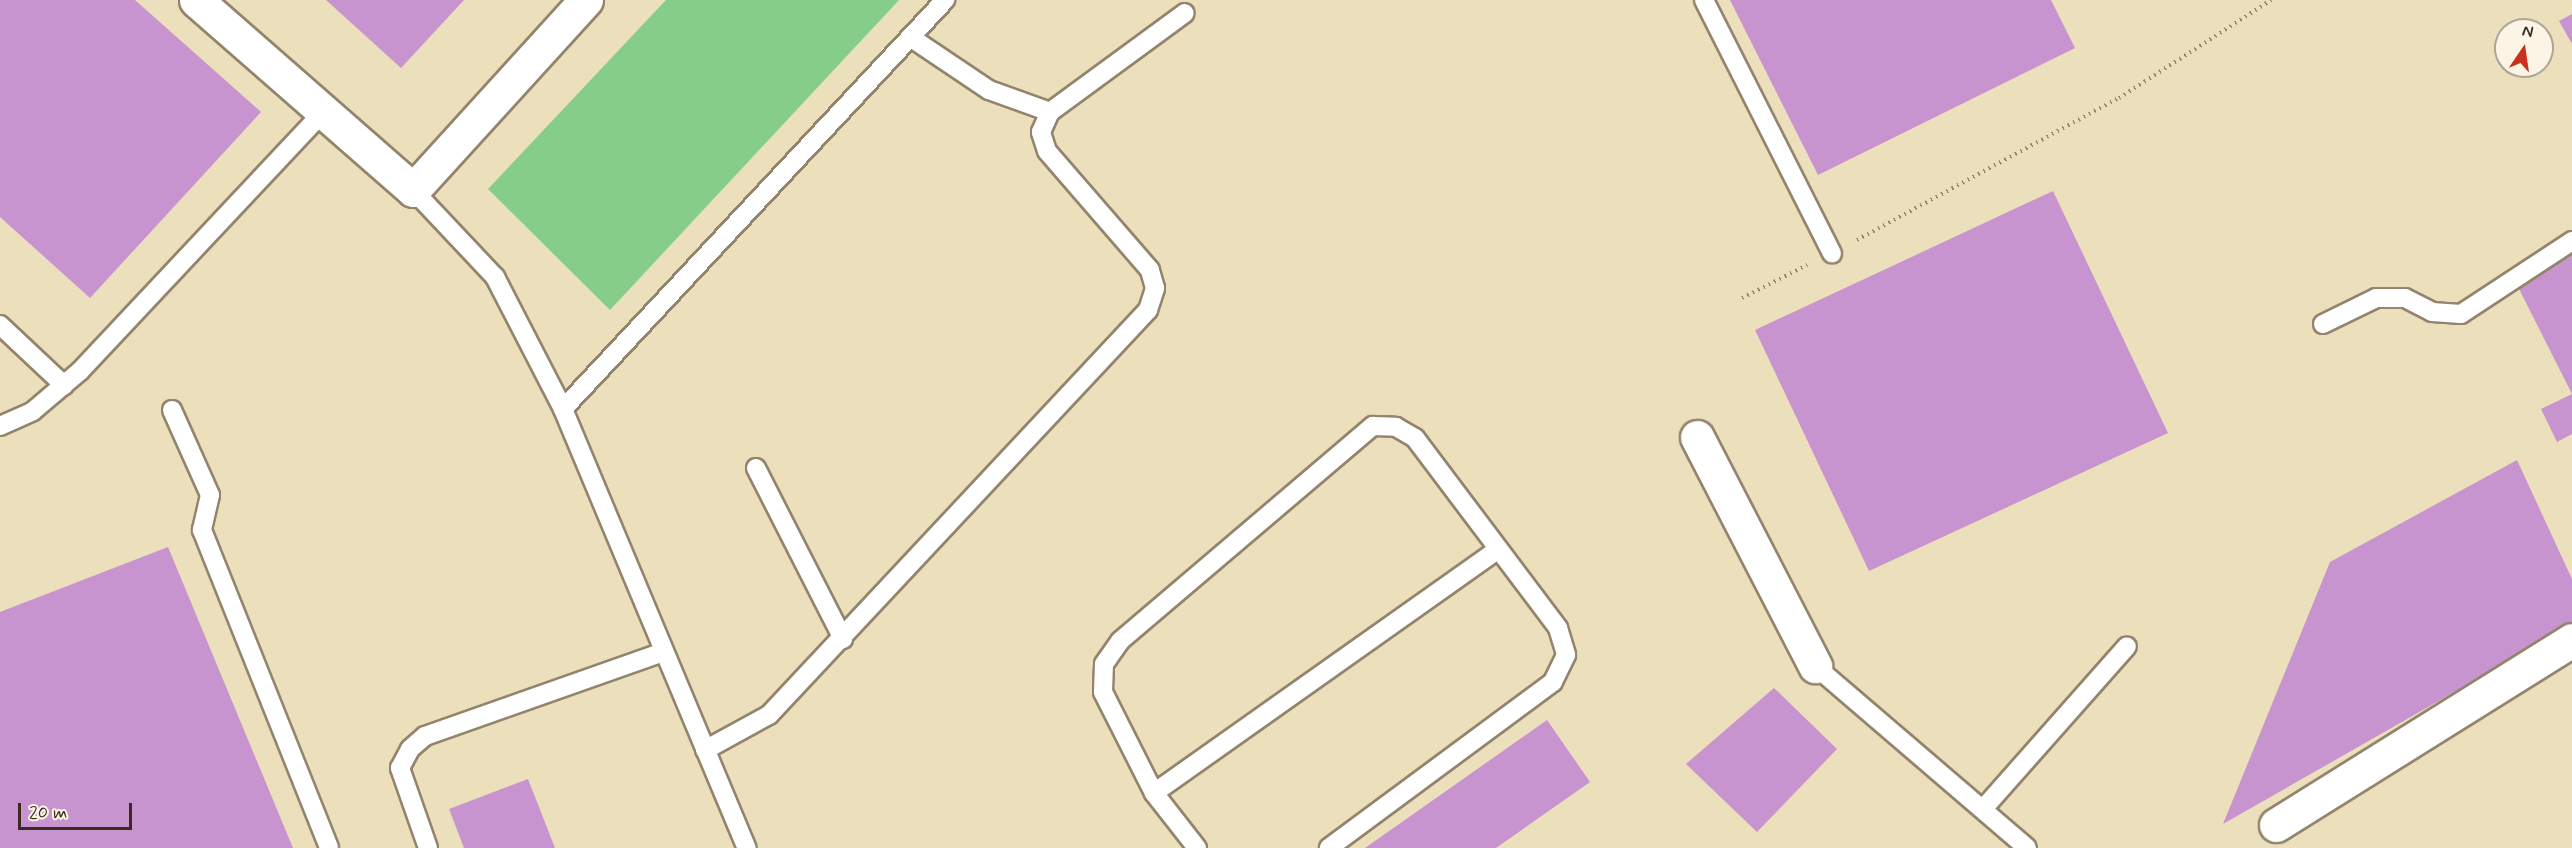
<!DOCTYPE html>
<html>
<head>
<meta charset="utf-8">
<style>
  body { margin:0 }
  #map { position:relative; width:2572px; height:848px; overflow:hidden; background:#ebdfbc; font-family:Mynerve,sans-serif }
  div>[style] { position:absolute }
  .green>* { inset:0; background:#86cd89 }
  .building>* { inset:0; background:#c894cf }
  .path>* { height:4px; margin-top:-2px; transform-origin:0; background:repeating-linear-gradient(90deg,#93846d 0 1.5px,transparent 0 6px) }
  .roads { filter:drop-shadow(2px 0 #93846d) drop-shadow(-2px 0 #93846d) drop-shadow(0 2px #93846d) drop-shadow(0 -2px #93846d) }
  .lane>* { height:18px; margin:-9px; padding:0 9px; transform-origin:9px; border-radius:9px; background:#fff }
  .street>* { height:33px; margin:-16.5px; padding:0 16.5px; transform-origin:16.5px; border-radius:16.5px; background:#fff }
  span { translate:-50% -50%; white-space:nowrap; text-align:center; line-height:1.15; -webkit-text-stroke:4.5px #fcf5e5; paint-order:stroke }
  .north { position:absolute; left:2494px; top:18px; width:60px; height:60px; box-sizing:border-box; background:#fcf5e5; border:2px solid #afa495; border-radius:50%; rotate:13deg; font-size:16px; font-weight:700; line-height:24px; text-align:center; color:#3b2a1e }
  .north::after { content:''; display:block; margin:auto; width:21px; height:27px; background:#c8321e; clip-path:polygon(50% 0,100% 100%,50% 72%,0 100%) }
  .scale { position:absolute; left:18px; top:803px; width:114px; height:27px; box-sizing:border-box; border:3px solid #3b2a1e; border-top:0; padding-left:8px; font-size:18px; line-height:21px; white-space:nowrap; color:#3b2a1e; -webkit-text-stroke:4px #fcf5e5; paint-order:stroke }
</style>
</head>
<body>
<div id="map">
  <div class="green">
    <i style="clip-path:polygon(666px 0,899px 0,610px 310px,488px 189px)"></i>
  </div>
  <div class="building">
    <i style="clip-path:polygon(0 0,135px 0,261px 112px,90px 298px,0 217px)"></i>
    <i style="clip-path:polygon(326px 0,464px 0,401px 68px)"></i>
    <i style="clip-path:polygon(1730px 0,2051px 0,2075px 48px,1818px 175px)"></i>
    <i style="clip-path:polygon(2572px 14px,2572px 44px,2559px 21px)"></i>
    <i style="clip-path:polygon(2053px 191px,2168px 433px,1869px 571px,1755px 330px)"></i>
    <i style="clip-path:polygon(2572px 252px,2572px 394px,2515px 281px)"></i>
    <i style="clip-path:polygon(2572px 394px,2572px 434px,2557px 442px,2541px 409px)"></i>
    <i style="clip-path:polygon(2517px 460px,2572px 579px,2572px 625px,2223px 824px,2330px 562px)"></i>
    <i style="clip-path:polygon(168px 547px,293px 848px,0 848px,0 612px)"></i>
    <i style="clip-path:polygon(1774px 688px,1837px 749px,1757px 832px,1686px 764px)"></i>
    <i style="clip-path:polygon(1547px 720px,1590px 782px,1496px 848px,1365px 848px)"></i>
    <i style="clip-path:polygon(528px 779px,555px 848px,464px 848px,449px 809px)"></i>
  </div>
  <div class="path">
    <i style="left:1857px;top:240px;width:298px;rotate:-28.5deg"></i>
    <i style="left:2119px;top:98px;width:181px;rotate:-32.8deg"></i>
    <i style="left:1742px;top:298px;width:73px;rotate:-26.9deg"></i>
  </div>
  <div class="roads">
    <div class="lane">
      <i style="left:1704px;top:0;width:284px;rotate:63.2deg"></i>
      <i style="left:910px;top:37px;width:95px;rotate:33.9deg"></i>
      <i style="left:989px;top:90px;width:65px;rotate:19.8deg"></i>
      <i style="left:413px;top:190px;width:120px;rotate:46.7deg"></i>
      <i style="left:495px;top:277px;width:148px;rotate:62.7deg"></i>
      <i style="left:563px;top:409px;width:476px;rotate:67.3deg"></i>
      <i style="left:2323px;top:324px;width:59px;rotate:-26.1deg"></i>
      <i style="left:2376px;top:298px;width:29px"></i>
      <i style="left:2405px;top:298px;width:30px;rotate:27deg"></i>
      <i style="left:2432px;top:312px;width:29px;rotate:4deg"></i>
      <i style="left:2461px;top:314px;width:133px;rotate:-33.3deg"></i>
      <i style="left:0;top:325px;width:88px;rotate:43.2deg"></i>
      <i style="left:563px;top:409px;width:560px;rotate:-46.95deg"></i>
      <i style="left:172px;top:410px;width:93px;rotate:65.9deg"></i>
      <i style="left:210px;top:495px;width:36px;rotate:103deg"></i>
      <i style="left:202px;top:530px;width:342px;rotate:68.2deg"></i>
      <i style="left:0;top:426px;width:36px;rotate:-24deg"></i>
      <i style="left:33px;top:411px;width:62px;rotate:-40.4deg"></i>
      <i style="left:80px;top:371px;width:355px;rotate:-46.8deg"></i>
      <i style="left:756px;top:468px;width:192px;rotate:63deg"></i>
      <i style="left:1815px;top:666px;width:279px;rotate:40.6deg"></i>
      <i style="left:705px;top:750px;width:73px;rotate:-28.7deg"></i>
      <i style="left:769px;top:715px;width:555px;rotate:-46.9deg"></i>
      <i style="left:1148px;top:310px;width:23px;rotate:-72deg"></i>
      <i style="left:1155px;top:288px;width:19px;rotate:-106deg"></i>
      <i style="left:1150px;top:270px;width:157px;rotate:-130.9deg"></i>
      <i style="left:1047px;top:151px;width:20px;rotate:-108deg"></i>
      <i style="left:1041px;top:132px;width:22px;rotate:-66deg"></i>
      <i style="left:1050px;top:112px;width:167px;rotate:-36.3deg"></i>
      <i style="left:1154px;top:793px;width:420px;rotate:-35.3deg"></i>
      <i style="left:1983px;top:809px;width:217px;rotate:-48.5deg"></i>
      <i style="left:428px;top:848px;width:85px;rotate:-109.3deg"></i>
      <i style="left:400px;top:768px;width:21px;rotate:-62deg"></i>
      <i style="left:410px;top:749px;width:20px;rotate:-41deg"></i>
      <i style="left:425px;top:736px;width:252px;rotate:-19.4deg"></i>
      <i style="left:1197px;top:848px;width:70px;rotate:-128deg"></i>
      <i style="left:1154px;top:793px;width:113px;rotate:-116.8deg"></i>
      <i style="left:1103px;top:692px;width:28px;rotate:-88deg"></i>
      <i style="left:1104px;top:664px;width:28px;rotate:-55deg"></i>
      <i style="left:1120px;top:641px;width:332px;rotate:-40.4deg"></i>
      <i style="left:1373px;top:426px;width:23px;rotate:2deg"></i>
      <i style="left:1396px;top:427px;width:22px;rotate:30deg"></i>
      <i style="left:1415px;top:438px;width:238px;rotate:53deg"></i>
      <i style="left:1558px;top:628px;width:28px;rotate:73deg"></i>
      <i style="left:1566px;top:655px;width:30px;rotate:116deg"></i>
      <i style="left:1553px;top:682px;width:279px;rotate:143.5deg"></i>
    </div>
    <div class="street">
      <i style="left:196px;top:0;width:288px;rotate:41.2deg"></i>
      <i style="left:413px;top:190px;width:257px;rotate:-47.7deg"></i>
      <i style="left:1697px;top:437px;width:258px;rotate:62.7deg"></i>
      <i style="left:2276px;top:825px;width:349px;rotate:-32deg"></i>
    </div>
  </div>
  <div class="north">N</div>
  <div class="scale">20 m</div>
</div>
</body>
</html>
